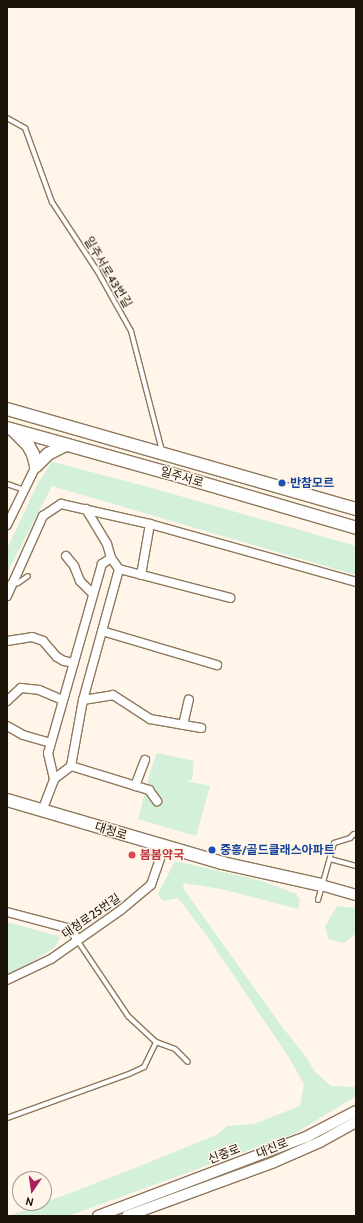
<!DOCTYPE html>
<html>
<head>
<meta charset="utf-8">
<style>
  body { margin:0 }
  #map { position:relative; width:363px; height:1223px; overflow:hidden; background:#fff5e8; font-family:Cabin,"Noto Sans KR",sans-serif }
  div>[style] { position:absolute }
  .green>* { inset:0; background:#d3f0da }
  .roads { filter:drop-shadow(1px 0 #8e785c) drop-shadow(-1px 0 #8e785c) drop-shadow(0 1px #8e785c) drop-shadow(0 -1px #8e785c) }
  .service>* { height:4px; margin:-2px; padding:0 2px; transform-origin:2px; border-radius:2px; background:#fff }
  .minor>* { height:8px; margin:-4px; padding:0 4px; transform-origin:4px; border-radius:4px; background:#fff }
  .tertiary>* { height:10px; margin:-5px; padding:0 5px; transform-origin:5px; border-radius:5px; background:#fff }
  .secondary>* { height:12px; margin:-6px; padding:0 6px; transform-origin:6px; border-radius:6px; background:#fff }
  .dots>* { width:11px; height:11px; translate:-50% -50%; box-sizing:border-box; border:2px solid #fff5e8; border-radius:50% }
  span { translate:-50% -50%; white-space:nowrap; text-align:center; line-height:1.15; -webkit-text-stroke:3px #fff5e8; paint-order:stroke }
  .street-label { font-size:12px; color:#1d1409 }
  .transit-label { font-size:12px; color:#164399; font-weight:700 }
  .left { translate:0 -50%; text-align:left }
  .health-label { font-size:12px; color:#be3a42; font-weight:700 }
  .frame { position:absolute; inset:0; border:8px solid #1d1409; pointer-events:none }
  .north { position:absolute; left:12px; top:1171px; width:40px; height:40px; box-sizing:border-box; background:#fff5e8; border:1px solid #a59b8f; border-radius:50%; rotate:193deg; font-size:11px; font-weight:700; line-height:16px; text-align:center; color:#1d1409 }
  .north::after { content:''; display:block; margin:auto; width:14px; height:18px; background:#ab1f5d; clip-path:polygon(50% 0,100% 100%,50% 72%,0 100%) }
</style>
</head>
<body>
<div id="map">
  <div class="green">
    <i style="clip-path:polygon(53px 462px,148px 487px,356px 546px,356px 575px,52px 486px,7px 573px,7px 549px,38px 483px,51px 463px)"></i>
    <i style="clip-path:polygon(157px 753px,194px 761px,192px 780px,186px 781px,210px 786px,196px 836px,138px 819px,152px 766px)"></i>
    <i style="clip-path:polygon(175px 861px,262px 881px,296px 894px,300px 900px,298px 909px,221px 889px,184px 883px,183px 888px,283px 1028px,306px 1057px,315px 1072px,331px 1086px,354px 1087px,356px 1085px,356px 1096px,294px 1134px,68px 1216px,9px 1216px,133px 1169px,218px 1134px,227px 1126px,254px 1124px,300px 1106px,304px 1084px,288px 1056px,209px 939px,178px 898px,163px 901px,158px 894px)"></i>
    <i style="clip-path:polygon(337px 906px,356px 908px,356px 933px,344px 943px,329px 939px,325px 927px)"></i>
    <i style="clip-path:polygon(7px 922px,61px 937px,55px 947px,17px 972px,7px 975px)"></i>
  </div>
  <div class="roads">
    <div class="service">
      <i style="left:7px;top:118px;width:21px;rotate:29deg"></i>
      <i style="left:25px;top:128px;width:79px;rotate:70deg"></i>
      <i style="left:52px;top:202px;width:84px;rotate:56.7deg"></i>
      <i style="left:98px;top:272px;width:68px;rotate:60.8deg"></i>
      <i style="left:131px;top:331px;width:124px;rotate:75.5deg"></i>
      <i style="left:7px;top:484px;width:18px;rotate:19deg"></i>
      <i style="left:7px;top:583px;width:4px;rotate:27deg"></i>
      <i style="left:11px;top:585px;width:7px;rotate:-16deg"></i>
      <i style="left:18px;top:583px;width:12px;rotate:-35deg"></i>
      <i style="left:330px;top:859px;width:27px;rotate:15deg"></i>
      <i style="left:318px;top:900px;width:59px;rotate:-74.3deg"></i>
      <i style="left:334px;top:843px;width:17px;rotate:-17deg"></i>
      <i style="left:350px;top:838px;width:6px;rotate:-45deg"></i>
      <i style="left:77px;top:940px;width:92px;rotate:56.1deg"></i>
      <i style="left:128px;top:1016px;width:38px;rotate:43deg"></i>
      <i style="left:156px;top:1042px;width:20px;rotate:20deg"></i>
      <i style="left:175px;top:1049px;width:18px;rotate:45deg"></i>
      <i style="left:7px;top:1118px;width:130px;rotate:-19.8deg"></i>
      <i style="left:129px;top:1074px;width:17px;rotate:-25deg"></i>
      <i style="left:144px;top:1067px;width:28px;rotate:-64deg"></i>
    </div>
    <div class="minor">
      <i style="left:86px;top:509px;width:41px;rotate:59deg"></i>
      <i style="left:107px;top:544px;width:15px;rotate:74deg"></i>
      <i style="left:7px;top:525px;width:66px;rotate:-63.8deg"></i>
      <i style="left:66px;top:556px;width:13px;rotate:51deg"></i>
      <i style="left:74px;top:566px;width:16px;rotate:68deg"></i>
      <i style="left:80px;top:581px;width:18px;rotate:45deg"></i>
      <i style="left:119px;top:569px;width:115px;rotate:14.6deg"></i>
      <i style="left:141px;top:575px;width:52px;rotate:-80deg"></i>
      <i style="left:7px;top:596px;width:88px;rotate:-65.8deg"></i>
      <i style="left:43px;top:516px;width:22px;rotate:-34deg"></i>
      <i style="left:61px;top:504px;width:91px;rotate:12.7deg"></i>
      <i style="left:150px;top:524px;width:214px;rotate:15.7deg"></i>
      <i style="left:102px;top:631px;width:120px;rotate:16.5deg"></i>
      <i style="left:7px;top:641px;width:25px;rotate:-9deg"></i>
      <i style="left:32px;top:637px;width:12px;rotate:20deg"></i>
      <i style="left:43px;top:641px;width:21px;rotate:49deg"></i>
      <i style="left:57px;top:657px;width:8px;rotate:30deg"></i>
      <i style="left:64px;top:661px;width:10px;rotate:11deg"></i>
      <i style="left:83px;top:700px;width:30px;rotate:-9deg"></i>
      <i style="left:113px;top:695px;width:44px;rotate:33deg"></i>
      <i style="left:150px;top:719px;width:52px;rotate:10deg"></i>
      <i style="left:7px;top:701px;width:19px;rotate:-43deg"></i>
      <i style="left:21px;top:688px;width:18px;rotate:6deg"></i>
      <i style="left:39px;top:690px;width:26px;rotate:23deg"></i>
      <i style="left:183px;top:725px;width:26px;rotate:-77deg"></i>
      <i style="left:7px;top:726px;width:18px;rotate:29deg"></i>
      <i style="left:23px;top:735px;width:29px;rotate:16deg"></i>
      <i style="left:71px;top:766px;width:82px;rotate:17.1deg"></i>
      <i style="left:149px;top:790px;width:14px;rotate:54deg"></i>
      <i style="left:135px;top:786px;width:28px;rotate:-69deg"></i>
      <i style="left:42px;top:811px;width:34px;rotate:-69deg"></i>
      <i style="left:54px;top:779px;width:21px;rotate:-37deg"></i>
      <i style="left:71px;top:766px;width:67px;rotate:-79.7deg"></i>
      <i style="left:83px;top:700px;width:136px;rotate:-74.6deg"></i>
      <i style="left:119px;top:569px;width:14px;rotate:-126deg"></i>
      <i style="left:111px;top:558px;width:11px;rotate:146deg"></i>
      <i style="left:102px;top:564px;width:197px;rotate:105.9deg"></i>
      <i style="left:48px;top:753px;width:27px;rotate:77deg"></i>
      <i style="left:7px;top:912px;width:66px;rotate:14.9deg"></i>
      <i style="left:71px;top:929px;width:12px;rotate:59deg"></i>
      <i style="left:7px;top:980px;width:49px;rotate:-25.5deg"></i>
      <i style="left:51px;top:959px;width:85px;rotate:-35deg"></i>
      <i style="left:121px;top:910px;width:39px;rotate:-40deg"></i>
      <i style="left:151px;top:885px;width:40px;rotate:-71.1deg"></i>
    </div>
    <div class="tertiary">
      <i style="left:321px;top:885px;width:36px;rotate:16deg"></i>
      <i style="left:98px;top:1216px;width:222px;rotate:-20.8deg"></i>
      <i style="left:306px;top:1137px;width:56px;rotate:-27.5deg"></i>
      <i style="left:127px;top:1216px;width:154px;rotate:-20.1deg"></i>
      <i style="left:272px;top:1163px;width:52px;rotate:-23.6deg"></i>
      <i style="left:320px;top:1142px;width:41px;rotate:-29.1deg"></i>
    </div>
    <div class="secondary">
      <i style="left:7px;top:409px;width:363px;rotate:16deg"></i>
      <i style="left:7px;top:428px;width:164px;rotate:15.6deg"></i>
      <i style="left:165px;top:472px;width:199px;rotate:16.3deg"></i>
      <i style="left:14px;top:431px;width:20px;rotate:45deg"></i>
      <i style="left:28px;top:445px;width:10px;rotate:61deg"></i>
      <i style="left:33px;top:454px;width:12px;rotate:76deg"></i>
      <i style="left:36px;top:466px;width:17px;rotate:-45deg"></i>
      <i style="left:48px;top:454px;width:20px;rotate:-27deg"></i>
      <i style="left:7px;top:800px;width:224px;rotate:16.3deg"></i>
      <i style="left:222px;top:863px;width:101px;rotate:12.5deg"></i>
    </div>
  </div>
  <div class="dots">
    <i style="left:282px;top:483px;background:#1a4fb4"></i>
    <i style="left:212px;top:850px;background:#1a4fb4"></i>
    <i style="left:132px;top:855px;background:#e0444e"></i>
  </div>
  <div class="street-label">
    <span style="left:108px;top:272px;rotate:59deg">일주서로43번길</span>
    <span style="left:182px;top:477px;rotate:16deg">일주서로</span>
    <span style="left:111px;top:831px;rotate:17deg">대청로</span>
    <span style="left:91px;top:916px;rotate:-35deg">대청로25번길</span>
    <span style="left:272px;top:1148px;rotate:-22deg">대신로</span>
    <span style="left:224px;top:1154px;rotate:-21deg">신중로</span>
  </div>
  <div class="transit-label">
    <span class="left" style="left:290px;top:483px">반참모르</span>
    <span class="left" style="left:220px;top:850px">중흥/골드클래스아파트</span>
  </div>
  <div class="health-label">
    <span class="left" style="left:140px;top:855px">봄봄약국</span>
  </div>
  <div class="frame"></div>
  <div class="north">N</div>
</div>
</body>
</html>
